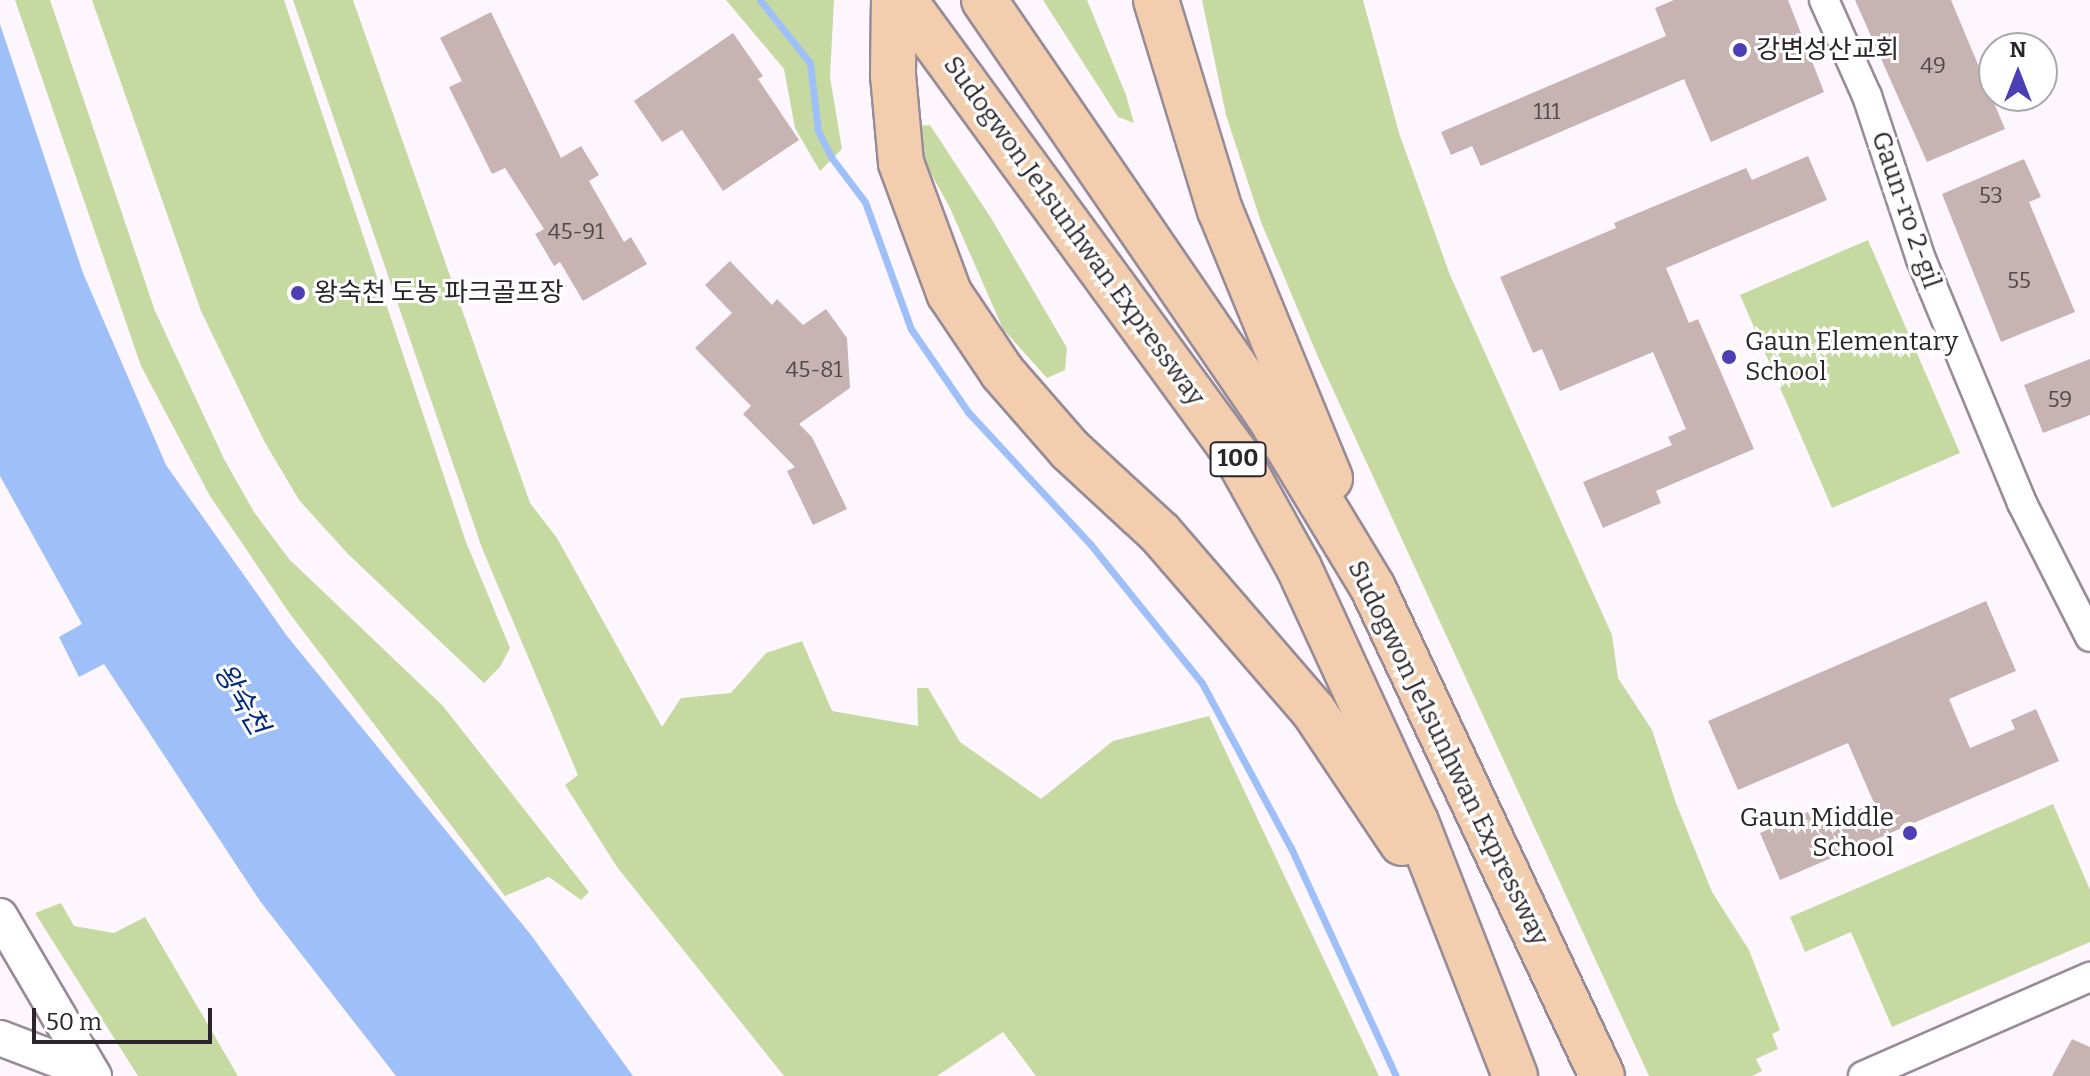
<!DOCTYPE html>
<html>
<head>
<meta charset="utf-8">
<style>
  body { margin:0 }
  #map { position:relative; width:2090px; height:1076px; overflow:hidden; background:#fef6fe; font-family:Bitter,"Noto Sans KR",serif }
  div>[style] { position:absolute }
  .green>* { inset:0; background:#c6d9a0 }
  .water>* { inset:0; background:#9fbff9 }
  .stream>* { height:7px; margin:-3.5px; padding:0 3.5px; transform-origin:3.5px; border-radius:3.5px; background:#9fbff9 }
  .building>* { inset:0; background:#c7b4b2 }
  .roads { filter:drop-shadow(2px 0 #978b97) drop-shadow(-2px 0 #978b97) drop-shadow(0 2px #978b97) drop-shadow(0 -2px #978b97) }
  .minor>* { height:28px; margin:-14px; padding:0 14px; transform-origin:14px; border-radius:14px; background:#fff }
  .tertiary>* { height:34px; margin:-17px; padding:0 17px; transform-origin:17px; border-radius:17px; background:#fff }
  .motorway>* { height:44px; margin:-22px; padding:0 22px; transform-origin:22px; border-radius:22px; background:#f2ceae }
  .dots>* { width:22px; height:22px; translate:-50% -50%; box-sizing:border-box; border:4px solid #fff; border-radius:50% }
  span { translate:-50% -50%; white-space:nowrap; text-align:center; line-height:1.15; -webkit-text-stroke:6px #fff; paint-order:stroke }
  .number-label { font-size:22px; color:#51494c }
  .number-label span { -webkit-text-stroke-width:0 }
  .shield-label span { padding:2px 6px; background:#fff; border:2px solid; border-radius:6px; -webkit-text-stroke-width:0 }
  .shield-label { font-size:24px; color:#2a252a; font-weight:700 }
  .poi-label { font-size:26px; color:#2a252a }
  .left { translate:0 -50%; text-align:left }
  .right { translate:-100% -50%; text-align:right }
  .street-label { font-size:26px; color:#2a252a }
  .water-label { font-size:28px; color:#032b7b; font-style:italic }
  .north { position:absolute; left:1978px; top:32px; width:80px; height:80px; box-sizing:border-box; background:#fff; border:2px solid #aaa8aa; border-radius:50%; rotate:0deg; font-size:22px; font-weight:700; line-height:32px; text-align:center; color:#2a252a }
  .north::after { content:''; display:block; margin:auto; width:28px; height:36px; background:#4c3eb5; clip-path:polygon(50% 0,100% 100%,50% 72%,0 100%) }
  .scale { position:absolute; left:32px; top:1008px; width:180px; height:36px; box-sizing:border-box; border:4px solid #2a252a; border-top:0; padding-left:10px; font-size:24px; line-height:28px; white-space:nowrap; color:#2a252a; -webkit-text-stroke:6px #fff; paint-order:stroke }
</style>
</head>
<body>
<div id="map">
  <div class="green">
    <i style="clip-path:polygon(15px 0,50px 0,155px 311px,224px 459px,254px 512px,289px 559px,443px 706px,589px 892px,581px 900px,549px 877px,505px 896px,290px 614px,210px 496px,141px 366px)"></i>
    <i style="clip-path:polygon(92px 0,284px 0,466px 542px,510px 648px,500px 667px,484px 683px,348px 554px,299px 500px,264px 441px,201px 311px)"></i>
    <i style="clip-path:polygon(293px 0,353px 0,530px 503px,557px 538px,662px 727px,681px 698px,731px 693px,766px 653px,802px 641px,832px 711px,918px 726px,917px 688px,928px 688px,960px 742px,1041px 799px,1113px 741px,1209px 716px,1379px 1076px,1036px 1076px,1003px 1032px,937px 1076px,784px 1076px,617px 867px,565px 785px,578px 775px,482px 548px)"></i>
    <i style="clip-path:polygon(726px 0,834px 0,830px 77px,842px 149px,820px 171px,795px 128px,784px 69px)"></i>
    <i style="clip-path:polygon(1043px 0,1087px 0,1126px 95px,1134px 123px,1118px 117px)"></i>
    <i style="clip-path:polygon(1202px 0,1363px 0,1399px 133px,1450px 275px,1612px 635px,1618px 678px,1652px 730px,1676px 803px,1712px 892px,1749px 950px,1780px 1030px,1772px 1034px,1778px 1049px,1756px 1059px,1762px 1071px,1752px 1076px,1649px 1076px,1318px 357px,1261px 222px,1226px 115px)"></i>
    <i style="clip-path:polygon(930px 125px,991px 218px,1067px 348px,1065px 370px,1047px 378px,1003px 329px,950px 208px,916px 146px,917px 126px)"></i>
    <i style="clip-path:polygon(1868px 240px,1960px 453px,1832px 508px,1740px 295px)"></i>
    <i style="clip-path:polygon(2053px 804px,2090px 890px,2090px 942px,1892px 1027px,1851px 932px,1805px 952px,1790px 917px)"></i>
    <i style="clip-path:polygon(61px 903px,74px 926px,114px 933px,145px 917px,238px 1076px,138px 1076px,35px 913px)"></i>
  </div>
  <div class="water">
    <i style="clip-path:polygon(0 24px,83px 273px,166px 465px,287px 636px,531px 935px,633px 1076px,396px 1076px,260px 901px,104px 664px,79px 677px,59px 637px,82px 624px,0 476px)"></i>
  </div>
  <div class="stream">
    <i style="left:760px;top:0;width:80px;rotate:51.6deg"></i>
    <i style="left:810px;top:63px;width:68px;rotate:83.3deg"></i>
    <i style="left:818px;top:131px;width:29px;rotate:63deg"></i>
    <i style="left:831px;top:157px;width:56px;rotate:52.9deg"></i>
    <i style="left:865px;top:202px;width:135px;rotate:70.1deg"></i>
    <i style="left:911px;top:329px;width:101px;rotate:55.5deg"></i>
    <i style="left:968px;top:412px;width:181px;rotate:47.2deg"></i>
    <i style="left:1091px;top:545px;width:177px;rotate:51.2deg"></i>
    <i style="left:1202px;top:683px;width:187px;rotate:61.7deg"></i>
    <i style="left:1291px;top:848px;width:251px;rotate:65.3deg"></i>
  </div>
  <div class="building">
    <i style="clip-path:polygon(1674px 0,1788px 0,1824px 92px,1711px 142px,1684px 79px,1481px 166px,1472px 146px,1451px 155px,1441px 132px,1666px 36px,1655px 8px)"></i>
    <i style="clip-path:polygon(1855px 0,1951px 0,2005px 129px,1927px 162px)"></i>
    <i style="clip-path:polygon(491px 12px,561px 158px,581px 146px,599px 175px,589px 181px,624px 242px,631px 237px,647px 264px,583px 301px,560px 262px,554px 266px,535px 234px,544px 229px,505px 168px,492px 174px,449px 87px,462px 81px,440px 38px)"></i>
    <i style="clip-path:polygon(733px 33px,763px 76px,758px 79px,799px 140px,723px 191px,682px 130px,662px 142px,634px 101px)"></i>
    <i style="clip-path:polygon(1808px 156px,1827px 200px,1666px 268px,1689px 323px,1698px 319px,1754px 449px,1656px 491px,1661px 503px,1603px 528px,1583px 482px,1672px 445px,1668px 437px,1686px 429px,1653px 352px,1560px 391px,1542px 349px,1533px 353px,1500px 277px,1616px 228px,1614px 223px,1746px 168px,1752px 180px)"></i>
    <i style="clip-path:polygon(2024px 159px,2041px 197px,2029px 202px,2075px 312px,2001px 342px,1942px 194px)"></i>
    <i style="clip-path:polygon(730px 261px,772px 305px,777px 299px,803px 325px,826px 309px,847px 338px,850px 388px,799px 424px,812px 437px,847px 509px,813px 525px,787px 471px,795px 467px,743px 414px,751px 406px,695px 348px,732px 313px,705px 285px)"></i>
    <i style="clip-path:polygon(2090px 359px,2090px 415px,2043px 433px,2024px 385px)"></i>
    <i style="clip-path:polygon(1986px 601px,2016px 671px,1949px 699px,1970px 748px,2015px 729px,2011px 720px,2036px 709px,2059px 761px,1780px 880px,1760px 833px,1808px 812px,1815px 828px,1874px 803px,1848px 743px,1738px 790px,1708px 721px)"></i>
    <i style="clip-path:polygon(2072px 1039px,2090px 1047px,2090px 1076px,2052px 1076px)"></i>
  </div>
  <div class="roads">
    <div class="minor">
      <i style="left:1824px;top:0;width:105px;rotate:65.9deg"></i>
      <i style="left:1867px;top:96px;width:172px;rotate:71.7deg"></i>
      <i style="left:1921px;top:259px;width:264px;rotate:67.5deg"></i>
      <i style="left:2022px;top:503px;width:150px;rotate:63.1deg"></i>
      <i style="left:1863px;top:1076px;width:248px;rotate:-23.6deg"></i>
    </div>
    <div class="tertiary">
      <i style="left:0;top:916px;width:186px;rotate:59.6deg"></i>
      <i style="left:0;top:1038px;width:98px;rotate:20.8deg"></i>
    </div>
    <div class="motorway">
      <i style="left:894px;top:0;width:75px;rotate:90.8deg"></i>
      <i style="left:893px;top:75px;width:88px;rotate:84.8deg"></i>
      <i style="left:901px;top:163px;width:139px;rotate:69.7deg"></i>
      <i style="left:949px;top:293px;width:95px;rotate:56.1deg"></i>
      <i style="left:1002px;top:372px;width:103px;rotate:48.9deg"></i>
      <i style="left:1070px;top:450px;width:122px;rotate:42.7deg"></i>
      <i style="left:1160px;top:533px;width:234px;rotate:49.2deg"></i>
      <i style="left:1313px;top:710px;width:160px;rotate:56.2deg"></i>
      <i style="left:904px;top:0;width:561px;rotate:53.84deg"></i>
      <i style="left:1235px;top:453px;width:132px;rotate:60.9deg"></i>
      <i style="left:1299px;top:568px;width:280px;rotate:65.3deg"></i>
      <i style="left:1416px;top:822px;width:273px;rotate:68.7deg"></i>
      <i style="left:984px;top:0;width:510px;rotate:55.62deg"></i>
      <i style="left:1272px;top:421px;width:195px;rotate:58.8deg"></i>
      <i style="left:1373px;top:588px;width:539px;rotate:64.86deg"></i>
      <i style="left:1156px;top:0;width:220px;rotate:73.1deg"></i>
      <i style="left:1220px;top:210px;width:290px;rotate:67.7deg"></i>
    </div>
  </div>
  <div class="dots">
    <i style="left:1740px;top:50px;background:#4c3eb5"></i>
    <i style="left:298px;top:293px;background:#4c3eb5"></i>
    <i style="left:1729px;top:357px;background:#4c3eb5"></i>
    <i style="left:1910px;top:833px;background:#4c3eb5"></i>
  </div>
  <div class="number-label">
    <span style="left:1933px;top:66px">49</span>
    <span style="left:1547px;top:112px">111</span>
    <span style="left:1991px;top:196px">53</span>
    <span style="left:576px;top:232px">45-91</span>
    <span style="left:2019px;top:281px">55</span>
    <span style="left:814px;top:370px">45-81</span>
    <span style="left:2060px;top:400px">59</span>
  </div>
  <div class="shield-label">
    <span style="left:1238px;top:459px">100</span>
  </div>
  <div class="poi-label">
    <span class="left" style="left:1756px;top:50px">강변성산교회</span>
    <span class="left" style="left:314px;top:293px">왕숙천 도농 파크골프장</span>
    <span class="left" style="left:1745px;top:357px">Gaun Elementary<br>School</span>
    <span class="right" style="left:1894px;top:833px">Gaun Middle<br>School</span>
  </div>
  <div class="street-label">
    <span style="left:1906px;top:210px;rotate:71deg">Gaun-ro 2-gil</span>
    <span style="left:1074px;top:231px;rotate:54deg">Sudogwon Je1sunhwan Expressway</span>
    <span style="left:1448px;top:753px;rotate:64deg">Sudogwon Je1sunhwan Expressway</span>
  </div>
  <div class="water-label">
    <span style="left:241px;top:699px;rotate:59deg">왕숙천</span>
  </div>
  <div class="north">N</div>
  <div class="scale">50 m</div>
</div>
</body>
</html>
